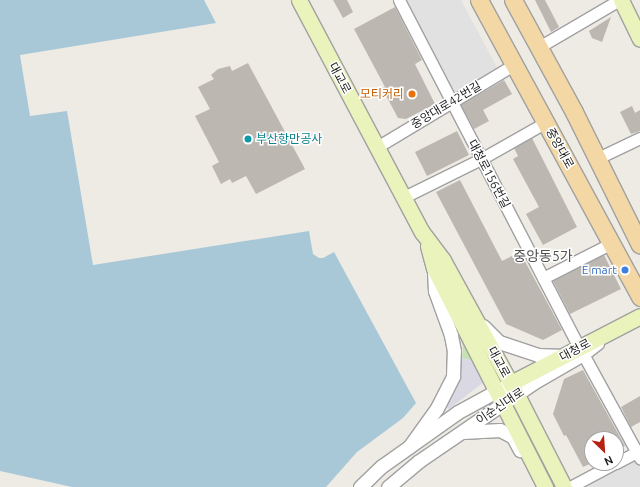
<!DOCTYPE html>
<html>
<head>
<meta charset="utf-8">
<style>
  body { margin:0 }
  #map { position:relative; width:640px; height:487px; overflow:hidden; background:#edebe4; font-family:Ubuntu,"Noto Sans KR",sans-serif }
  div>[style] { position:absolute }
  .grass>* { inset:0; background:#c4e3ae }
  .parking>* { inset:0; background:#e1e1e1 }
  .plaza>* { inset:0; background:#d9d8e3 }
  .water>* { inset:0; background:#a8c8d7 }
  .building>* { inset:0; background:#bdb7b1 }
  .roads { filter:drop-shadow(1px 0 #a1a1a1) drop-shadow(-1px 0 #a1a1a1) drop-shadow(0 1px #a1a1a1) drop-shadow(0 -1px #a1a1a1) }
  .minor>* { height:11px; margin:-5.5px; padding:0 5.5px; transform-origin:5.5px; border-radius:5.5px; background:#fff }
  .tertiary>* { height:13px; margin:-6.5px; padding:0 6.5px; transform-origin:6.5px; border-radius:6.5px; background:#fff }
  .secondary>* { height:15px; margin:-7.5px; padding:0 7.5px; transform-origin:7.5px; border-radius:7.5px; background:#ebf3bc }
  .primary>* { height:17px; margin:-8.5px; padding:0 8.5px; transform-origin:8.5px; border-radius:8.5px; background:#f3d7a4 }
  .dots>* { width:11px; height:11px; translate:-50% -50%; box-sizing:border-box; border:2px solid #fff; border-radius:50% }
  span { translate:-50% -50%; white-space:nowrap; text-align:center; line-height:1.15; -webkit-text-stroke:3px #fff; paint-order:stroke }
  .street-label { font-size:12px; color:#1d1d1d }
  .food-label { font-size:12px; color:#c56008 }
  .right { translate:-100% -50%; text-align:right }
  .culture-label { font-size:12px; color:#0d838f }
  .left { translate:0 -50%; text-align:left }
  .shop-label { font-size:12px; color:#366cbe }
  .quarter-label { font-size:14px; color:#505050 }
  .north { position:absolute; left:584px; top:431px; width:40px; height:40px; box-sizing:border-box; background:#fff; border:1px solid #a5a5a5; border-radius:50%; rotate:155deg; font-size:11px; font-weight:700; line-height:16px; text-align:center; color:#1d1d1d }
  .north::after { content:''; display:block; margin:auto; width:14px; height:18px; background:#b72113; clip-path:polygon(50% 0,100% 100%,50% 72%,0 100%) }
</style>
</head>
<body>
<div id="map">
  <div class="grass">
    <i style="clip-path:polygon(460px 336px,476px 363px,462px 357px,463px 347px)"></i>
  </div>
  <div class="parking">
    <i style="clip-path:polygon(399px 0,461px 0,500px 73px,451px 102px)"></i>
    <i style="clip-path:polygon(637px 456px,640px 461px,640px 487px,589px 487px,587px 483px)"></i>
  </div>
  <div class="plaza">
    <i style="clip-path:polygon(462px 357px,476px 363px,484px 382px,449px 409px,445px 405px,459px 378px)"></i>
  </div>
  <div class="water">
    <i style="clip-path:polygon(0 0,204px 0,216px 23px,20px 55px,30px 116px,67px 111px,93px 265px,309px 231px,313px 254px,319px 258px,323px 258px,334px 252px,416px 403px,403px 418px,357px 452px,326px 487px,72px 487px,0 471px)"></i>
  </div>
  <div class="building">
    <i style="clip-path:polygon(333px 0,347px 0,353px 12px,343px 18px)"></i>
    <i style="clip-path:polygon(535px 0,545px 0,559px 27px,551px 32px)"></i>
    <i style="clip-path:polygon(395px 7px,422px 60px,415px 64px,435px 104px,406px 119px,398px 118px,382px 88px,385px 87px,354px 29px)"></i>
    <i style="clip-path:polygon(611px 17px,602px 42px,592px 38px,589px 31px)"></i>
    <i style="clip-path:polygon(248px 63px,305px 169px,256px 194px,246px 176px,232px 183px,230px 179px,221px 184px,212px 166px,219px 162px,195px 116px,210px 109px,198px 87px,214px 79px,211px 75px,218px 69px,230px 66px,232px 71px)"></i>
    <i style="clip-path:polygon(504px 80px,512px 94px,483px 110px,489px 121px,474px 129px,461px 105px)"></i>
    <i style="clip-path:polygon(632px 106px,635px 113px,640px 110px,640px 131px,631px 134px,620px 112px)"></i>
    <i style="clip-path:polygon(457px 131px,469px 155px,427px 176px,415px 152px)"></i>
    <i style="clip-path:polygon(532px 138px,577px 227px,543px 245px,526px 214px,539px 207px,513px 159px,518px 156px,514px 148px)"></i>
    <i style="clip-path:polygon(460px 180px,502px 261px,520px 252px,562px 330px,543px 340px,506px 324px,436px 192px)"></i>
    <i style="clip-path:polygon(604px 255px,621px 289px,570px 314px,553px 281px)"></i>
    <i style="clip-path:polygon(583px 370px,625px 446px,616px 450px,616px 439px,592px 439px,592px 463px,583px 467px,566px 435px,564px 436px,553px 414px,564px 379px)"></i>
    <i style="clip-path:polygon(640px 396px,640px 422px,631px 427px,621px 407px)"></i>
  </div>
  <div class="roads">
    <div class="minor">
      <i style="left:399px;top:0;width:391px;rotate:62.6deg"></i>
      <i style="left:539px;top:47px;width:93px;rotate:-30.4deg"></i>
      <i style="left:377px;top:147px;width:161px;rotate:-31deg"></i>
      <i style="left:598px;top:158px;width:47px;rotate:-25.5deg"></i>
      <i style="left:404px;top:197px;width:86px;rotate:-26.3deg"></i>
      <i style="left:481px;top:159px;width:75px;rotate:-29.6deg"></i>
      <i style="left:543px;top:278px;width:77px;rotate:-26.9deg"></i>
      <i style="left:583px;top:354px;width:119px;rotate:61.3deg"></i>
      <i style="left:616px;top:463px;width:27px;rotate:-28deg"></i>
      <i style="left:570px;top:487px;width:51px;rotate:-28.1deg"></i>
    </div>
    <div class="tertiary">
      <i style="left:483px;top:326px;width:23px;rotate:45deg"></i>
      <i style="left:499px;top:342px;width:41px;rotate:18.4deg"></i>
      <i style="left:538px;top:355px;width:26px;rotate:2deg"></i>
      <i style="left:463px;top:432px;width:37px;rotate:-3deg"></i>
      <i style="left:500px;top:430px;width:15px;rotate:28deg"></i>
      <i style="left:513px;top:437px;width:15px;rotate:62deg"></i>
      <i style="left:409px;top:447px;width:48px;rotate:-54.3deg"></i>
      <i style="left:437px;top:408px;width:36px;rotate:-63deg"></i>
      <i style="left:453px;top:376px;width:25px;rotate:-88deg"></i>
      <i style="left:454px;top:351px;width:16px;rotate:-101deg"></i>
      <i style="left:451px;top:335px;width:47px;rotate:-110deg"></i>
      <i style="left:435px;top:291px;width:22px;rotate:-93deg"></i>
      <i style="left:360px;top:487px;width:30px;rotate:-44deg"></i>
      <i style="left:382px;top:466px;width:93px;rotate:-35.4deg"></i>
      <i style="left:458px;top:412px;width:60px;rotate:-28.7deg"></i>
      <i style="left:388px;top:487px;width:40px;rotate:-40deg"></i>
      <i style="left:419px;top:461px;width:138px;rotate:-34.4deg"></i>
      <i style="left:533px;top:383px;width:58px;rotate:-30.1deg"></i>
      <i style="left:583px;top:354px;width:18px;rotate:-38deg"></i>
    </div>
    <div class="secondary">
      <i style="left:299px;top:0;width:263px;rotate:62.1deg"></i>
      <i style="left:422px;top:232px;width:35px;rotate:53deg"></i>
      <i style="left:443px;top:260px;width:154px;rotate:61.3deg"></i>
      <i style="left:517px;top:395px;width:103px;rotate:62.9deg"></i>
      <i style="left:621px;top:0;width:43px;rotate:64deg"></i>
      <i style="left:428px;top:246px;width:23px;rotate:75deg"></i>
      <i style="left:434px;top:268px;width:246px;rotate:63.1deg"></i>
      <i style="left:511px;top:383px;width:145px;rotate:-27.4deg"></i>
    </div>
    <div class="primary">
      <i style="left:479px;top:0;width:338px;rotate:61.5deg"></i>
      <i style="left:513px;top:0;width:128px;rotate:61.4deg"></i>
      <i style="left:574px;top:112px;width:148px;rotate:63.6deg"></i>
    </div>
  </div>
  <div class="dots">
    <i style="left:412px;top:94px;background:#e8710a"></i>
    <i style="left:248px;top:139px;background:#0f9aa8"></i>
    <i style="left:625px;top:270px;background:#3f7fe0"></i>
  </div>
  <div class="street-label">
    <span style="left:340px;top:78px;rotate:62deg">대교로</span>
    <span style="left:446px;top:105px;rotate:-31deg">중앙대로42번길</span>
    <span style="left:560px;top:148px;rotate:61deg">중앙대로</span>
    <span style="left:489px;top:174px;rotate:62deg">대청로156번길</span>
    <span style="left:575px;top:350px;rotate:-28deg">대청로</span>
    <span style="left:499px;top:362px;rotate:61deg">대교로</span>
    <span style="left:500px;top:406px;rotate:-34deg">이순신대로</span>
  </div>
  <div class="food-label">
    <span class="right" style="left:404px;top:94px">모티커리</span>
  </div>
  <div class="culture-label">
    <span class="left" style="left:256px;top:139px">부산항만공사</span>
  </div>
  <div class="shop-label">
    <span class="right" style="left:617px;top:270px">E mart</span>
  </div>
  <div class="quarter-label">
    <span style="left:543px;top:256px">중앙동5가</span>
  </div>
  <div class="north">N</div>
</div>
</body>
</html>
